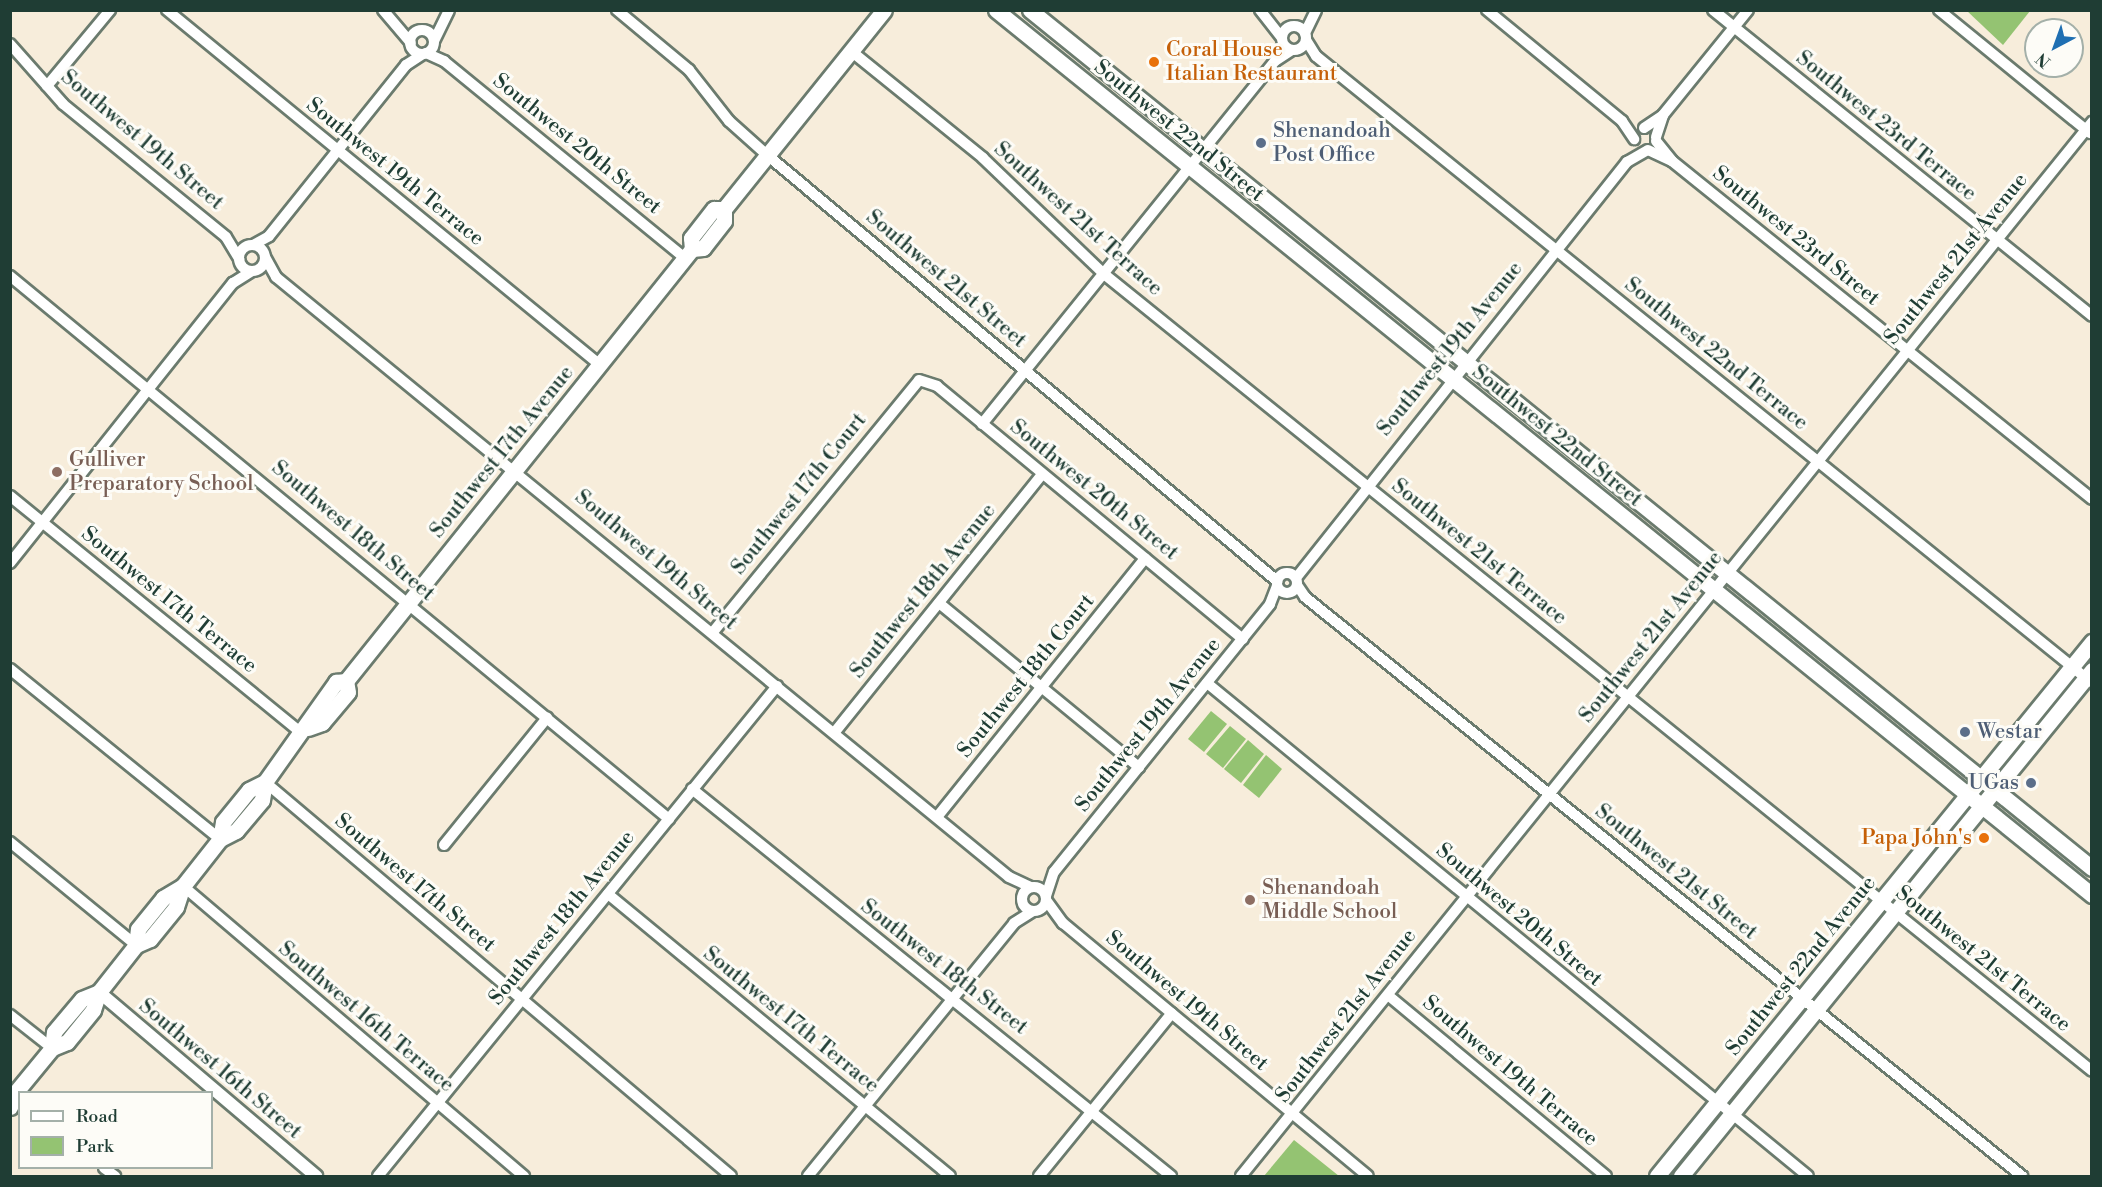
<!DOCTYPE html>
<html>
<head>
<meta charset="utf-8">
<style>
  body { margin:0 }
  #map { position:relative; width:2102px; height:1187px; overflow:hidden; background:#f7eddb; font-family:"Libre Bodoni",serif }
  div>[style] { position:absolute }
  .green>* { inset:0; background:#94c372 }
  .roads { filter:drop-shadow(2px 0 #6b7b6e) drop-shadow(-2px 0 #6b7b6e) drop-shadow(0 2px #6b7b6e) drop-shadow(0 -2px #6b7b6e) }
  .minor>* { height:10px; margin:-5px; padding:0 5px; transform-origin:5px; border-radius:5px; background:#fff }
  .minor>.ring { margin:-5px; padding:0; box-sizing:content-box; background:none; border:10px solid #fff; border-radius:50% }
  .tertiary>* { height:12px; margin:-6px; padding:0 6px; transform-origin:6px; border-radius:6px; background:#fff }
  .secondary>* { height:15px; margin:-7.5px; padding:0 7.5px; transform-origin:7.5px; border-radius:7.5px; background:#fff }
  .dots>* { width:16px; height:16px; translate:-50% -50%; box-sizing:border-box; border:3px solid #fdfcf7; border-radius:50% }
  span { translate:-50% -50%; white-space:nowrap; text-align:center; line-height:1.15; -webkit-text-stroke:6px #fdfcf7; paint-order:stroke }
  .food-label { font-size:21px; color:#c56008 }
  .left { translate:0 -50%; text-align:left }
  .right { translate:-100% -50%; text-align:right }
  .street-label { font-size:21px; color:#1f3d34 }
  .service-label { font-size:21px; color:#4e5e75 }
  .education-label { font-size:21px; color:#785e54 }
  .frame { position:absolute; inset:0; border:12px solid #1f3d34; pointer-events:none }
  .legend { position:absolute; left:18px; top:1091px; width:195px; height:78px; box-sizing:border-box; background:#fdfcf7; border:2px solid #a4b0a9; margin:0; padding:8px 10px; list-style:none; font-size:18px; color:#1f3d34 }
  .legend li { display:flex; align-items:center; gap:12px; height:30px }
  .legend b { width:30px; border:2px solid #a4b0a9 }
  .north { position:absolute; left:2024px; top:18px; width:60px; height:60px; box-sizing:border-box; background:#fdfcf7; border:2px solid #a4b0a9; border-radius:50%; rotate:221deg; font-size:16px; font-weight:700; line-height:24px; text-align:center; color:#1f3d34 }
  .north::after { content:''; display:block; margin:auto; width:21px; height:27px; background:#1f6fb2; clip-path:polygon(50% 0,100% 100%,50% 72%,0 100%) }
</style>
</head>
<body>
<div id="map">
  <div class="green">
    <i style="clip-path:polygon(1966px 10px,2030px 10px,2030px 11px,2003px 45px)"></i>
    <i style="clip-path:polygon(1211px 711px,1227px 724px,1204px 752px,1188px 739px)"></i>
    <i style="clip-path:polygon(1230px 726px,1246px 739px,1223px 768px,1206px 754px)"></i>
    <i style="clip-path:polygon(1248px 740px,1264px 754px,1241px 783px,1224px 769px)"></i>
    <i style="clip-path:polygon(1266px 755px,1282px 769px,1259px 798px,1243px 785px)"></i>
    <i style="clip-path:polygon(1294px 1140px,1339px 1176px,1264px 1176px)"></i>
  </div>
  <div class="roads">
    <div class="minor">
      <i style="left:167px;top:10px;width:559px;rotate:39.33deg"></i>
      <i style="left:383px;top:10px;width:43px;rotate:49.7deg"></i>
      <i style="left:617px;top:10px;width:94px;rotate:39.8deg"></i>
      <i style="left:689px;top:70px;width:65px;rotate:51.9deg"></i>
      <i style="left:729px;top:121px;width:51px;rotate:41.8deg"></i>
      <i style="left:767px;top:155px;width:665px;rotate:39.87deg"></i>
      <i style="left:1260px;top:10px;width:34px;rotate:52deg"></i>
      <i style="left:1487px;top:10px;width:175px;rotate:39.4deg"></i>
      <i style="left:1622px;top:121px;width:22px;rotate:56deg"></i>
      <i style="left:1713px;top:10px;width:487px;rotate:38.9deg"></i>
      <i style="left:1939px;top:10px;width:195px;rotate:39.2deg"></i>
      <i class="ring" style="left:1282px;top:26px;width:14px;height:14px"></i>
      <i class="ring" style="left:410px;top:30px;width:14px;height:14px"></i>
      <i style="left:1305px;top:33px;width:25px;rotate:-64deg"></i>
      <i style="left:1306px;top:40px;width:19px;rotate:58deg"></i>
      <i style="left:1316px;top:56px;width:996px;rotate:38.93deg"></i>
      <i style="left:434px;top:41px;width:34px;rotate:-64deg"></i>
      <i style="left:10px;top:44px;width:80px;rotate:48.5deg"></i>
      <i style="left:63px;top:104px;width:210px;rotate:39.2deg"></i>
      <i style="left:226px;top:237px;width:26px;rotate:59deg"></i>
      <i style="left:851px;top:51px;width:170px;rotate:39deg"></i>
      <i style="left:983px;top:158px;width:168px;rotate:43.8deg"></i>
      <i style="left:1104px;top:274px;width:1269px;rotate:38.89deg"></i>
      <i style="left:426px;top:53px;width:20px;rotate:24deg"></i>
      <i style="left:444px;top:61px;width:311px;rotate:39.3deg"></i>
      <i style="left:47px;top:86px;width:99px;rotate:-50.3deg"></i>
      <i style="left:1644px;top:128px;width:23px;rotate:-34deg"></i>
      <i style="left:1663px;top:115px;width:135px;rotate:-51deg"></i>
      <i style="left:1656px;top:137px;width:23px;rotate:-72deg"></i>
      <i style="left:1656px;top:141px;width:26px;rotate:51deg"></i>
      <i style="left:1672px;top:161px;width:539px;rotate:38.83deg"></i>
      <i style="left:1648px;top:150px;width:26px;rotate:25deg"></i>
      <i style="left:253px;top:245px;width:18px;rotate:-29deg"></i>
      <i style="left:269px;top:236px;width:219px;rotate:-51.3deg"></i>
      <i style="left:406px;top:65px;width:20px;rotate:-33deg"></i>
      <i class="ring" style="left:239px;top:245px;width:16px;height:16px"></i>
      <i style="left:265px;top:257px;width:23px;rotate:61deg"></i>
      <i style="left:276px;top:277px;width:947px;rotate:39.3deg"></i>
      <i style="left:1009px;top:877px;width:23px;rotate:25deg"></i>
      <i style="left:10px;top:276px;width:854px;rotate:39.49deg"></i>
      <i style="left:982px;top:424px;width:466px;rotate:-51.1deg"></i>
      <i style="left:1275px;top:61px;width:20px;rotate:-33deg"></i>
      <i style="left:10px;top:496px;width:377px;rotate:39.1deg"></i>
      <i style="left:10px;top:563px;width:358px;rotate:-51.5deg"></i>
      <i style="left:233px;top:283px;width:22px;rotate:-32deg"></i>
      <i class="ring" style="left:1277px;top:573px;width:10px;height:10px"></i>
      <i style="left:1296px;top:578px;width:532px;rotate:-51.49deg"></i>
      <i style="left:1627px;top:162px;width:22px;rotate:-30deg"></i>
      <i style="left:1297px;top:585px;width:14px;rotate:56deg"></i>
      <i style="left:1305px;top:597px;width:922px;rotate:38.92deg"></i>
      <i style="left:939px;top:603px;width:259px;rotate:39.4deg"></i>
      <i style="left:713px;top:632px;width:325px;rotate:-50.7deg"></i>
      <i style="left:919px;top:380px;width:19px;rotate:18deg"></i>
      <i style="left:937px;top:386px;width:397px;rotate:39.6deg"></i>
      <i style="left:10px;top:669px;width:270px;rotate:39deg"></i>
      <i style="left:1207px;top:683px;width:777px;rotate:39.36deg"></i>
      <i style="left:834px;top:733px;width:332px;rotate:-51.2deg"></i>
      <i style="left:265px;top:782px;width:610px;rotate:40.21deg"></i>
      <i style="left:692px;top:789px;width:616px;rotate:38.94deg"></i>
      <i style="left:937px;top:817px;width:332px;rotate:-51.2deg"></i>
      <i style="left:10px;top:842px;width:163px;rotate:39.3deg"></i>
      <i style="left:444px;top:845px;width:164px;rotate:-51deg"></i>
      <i style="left:183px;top:886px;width:448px;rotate:40.4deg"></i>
      <i class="ring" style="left:1022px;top:887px;width:14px;height:14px"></i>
      <i style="left:608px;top:894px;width:443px;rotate:39.5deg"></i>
      <i style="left:1046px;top:896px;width:25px;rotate:-72deg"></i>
      <i style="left:1054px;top:872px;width:344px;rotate:-51.1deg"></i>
      <i style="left:1270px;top:604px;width:19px;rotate:-69deg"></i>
      <i style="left:1046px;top:900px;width:29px;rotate:54deg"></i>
      <i style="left:1063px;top:923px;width:396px;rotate:39.7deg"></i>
      <i style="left:1389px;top:996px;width:282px;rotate:39.7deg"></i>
      <i style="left:10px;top:1015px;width:53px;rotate:38.2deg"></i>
      <i style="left:104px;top:1168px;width:14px;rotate:36deg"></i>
      <i style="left:378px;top:1176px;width:632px;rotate:-50.84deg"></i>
      <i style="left:808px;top:1176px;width:326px;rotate:-50.8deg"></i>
      <i style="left:1014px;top:923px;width:22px;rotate:-32deg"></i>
      <i style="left:1039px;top:1176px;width:210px;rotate:-50.8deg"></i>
      <i style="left:1241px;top:1176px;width:1355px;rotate:-51.08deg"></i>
    </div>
    <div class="tertiary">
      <i style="left:99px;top:992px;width:285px;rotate:40.3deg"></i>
    </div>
    <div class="secondary">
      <i style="left:996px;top:10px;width:1409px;rotate:38.92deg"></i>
      <i style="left:1030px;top:10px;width:1365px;rotate:38.94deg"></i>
      <i style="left:692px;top:249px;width:11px;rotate:-5deg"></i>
      <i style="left:703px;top:248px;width:34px;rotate:-52deg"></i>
      <i style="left:724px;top:221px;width:12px;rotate:-90deg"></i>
      <i style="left:724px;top:209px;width:255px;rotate:-51.2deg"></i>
      <i style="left:308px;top:728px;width:15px;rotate:-20deg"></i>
      <i style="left:322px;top:723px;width:40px;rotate:-50deg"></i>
      <i style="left:348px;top:692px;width:11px;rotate:-100deg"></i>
      <i style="left:346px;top:681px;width:553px;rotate:-51.31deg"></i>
      <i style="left:692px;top:249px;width:11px;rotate:-95deg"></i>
      <i style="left:691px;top:238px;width:37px;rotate:-52deg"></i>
      <i style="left:714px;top:209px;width:10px"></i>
      <i style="left:220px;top:839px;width:17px;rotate:-80deg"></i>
      <i style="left:223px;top:822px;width:41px;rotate:-50.9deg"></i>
      <i style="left:249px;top:790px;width:18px;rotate:-27deg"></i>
      <i style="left:265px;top:782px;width:123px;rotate:-54.6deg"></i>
      <i style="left:336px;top:682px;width:10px;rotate:-6deg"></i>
      <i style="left:136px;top:945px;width:16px;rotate:-83deg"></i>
      <i style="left:138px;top:929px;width:40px;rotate:-51deg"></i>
      <i style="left:163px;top:898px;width:23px;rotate:-31deg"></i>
      <i style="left:52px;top:1048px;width:16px;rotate:-83deg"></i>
      <i style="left:54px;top:1032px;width:43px;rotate:-49.7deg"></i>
      <i style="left:82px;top:999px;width:18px;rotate:-22deg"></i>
      <i style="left:10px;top:1107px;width:15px;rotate:-70deg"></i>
      <i style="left:15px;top:1093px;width:58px;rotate:-50.6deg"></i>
      <i style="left:52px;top:1048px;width:16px;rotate:-22deg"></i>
      <i style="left:67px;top:1042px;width:41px;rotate:-50.9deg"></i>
      <i style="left:93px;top:1010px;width:19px;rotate:-72deg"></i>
      <i style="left:99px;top:992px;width:60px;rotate:-51.8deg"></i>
      <i style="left:136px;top:945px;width:15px;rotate:-23deg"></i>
      <i style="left:150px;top:939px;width:41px;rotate:-50.9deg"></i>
      <i style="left:176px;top:907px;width:22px;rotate:-72deg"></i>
      <i style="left:183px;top:886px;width:60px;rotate:-51.8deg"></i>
      <i style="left:220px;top:839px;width:18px;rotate:-27deg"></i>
      <i style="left:236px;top:831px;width:40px;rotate:-50deg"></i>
      <i style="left:262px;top:800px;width:18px;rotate:-81deg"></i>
      <i style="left:1657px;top:1176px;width:689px;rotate:-50.83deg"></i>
      <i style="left:1681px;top:1176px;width:652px;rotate:-50.91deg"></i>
    </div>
  </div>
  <div class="dots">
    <i style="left:1154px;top:62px;background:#e8710a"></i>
    <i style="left:1261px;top:143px;background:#5c6f8a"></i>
    <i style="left:57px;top:472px;background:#8d6e63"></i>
    <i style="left:1965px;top:732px;background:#5c6f8a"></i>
    <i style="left:2031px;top:783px;background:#5c6f8a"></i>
    <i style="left:1984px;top:838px;background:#e8710a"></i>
    <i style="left:1250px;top:900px;background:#8d6e63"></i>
  </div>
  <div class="food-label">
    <span class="left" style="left:1166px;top:62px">Coral House<br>Italian Restaurant</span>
    <span class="right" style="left:1972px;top:838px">Papa John's</span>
  </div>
  <div class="street-label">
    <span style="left:1886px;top:126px;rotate:39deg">Southwest 23rd Terrace</span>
    <span style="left:1179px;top:131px;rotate:39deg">Southwest 22nd Street</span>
    <span style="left:142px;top:140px;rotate:40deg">Southwest 19th Street</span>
    <span style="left:577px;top:144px;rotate:39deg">Southwest 20th Street</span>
    <span style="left:395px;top:172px;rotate:39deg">Southwest 19th Terrace</span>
    <span style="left:1078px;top:219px;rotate:42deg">Southwest 21st Terrace</span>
    <span style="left:1796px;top:236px;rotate:39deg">Southwest 23rd Street</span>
    <span style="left:1956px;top:259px;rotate:-51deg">Southwest 21st Avenue</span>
    <span style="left:946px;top:279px;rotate:40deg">Southwest 21st Street</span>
    <span style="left:1450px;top:349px;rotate:-51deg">Southwest 19th Avenue</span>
    <span style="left:1716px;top:354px;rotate:39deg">Southwest 22nd Terrace</span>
    <span style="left:1557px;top:436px;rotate:39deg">Southwest 22nd Street</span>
    <span style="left:502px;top:452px;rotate:-51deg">Southwest 17th Avenue</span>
    <span style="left:1094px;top:490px;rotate:39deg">Southwest 20th Street</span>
    <span style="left:799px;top:494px;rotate:-51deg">Southwest 17th Court</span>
    <span style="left:353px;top:531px;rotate:40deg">Southwest 18th Street</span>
    <span style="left:1479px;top:552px;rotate:39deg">Southwest 21st Terrace</span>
    <span style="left:656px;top:560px;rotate:40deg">Southwest 19th Street</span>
    <span style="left:923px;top:591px;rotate:-51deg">Southwest 18th Avenue</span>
    <span style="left:169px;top:600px;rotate:39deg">Southwest 17th Terrace</span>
    <span style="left:1651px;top:637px;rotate:-51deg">Southwest 21st Avenue</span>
    <span style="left:1026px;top:676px;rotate:-51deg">Southwest 18th Court</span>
    <span style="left:1148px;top:725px;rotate:-51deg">Southwest 19th Avenue</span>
    <span style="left:1676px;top:872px;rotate:39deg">Southwest 21st Street</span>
    <span style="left:415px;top:883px;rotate:40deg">Southwest 17th Street</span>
    <span style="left:1519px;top:915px;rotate:40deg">Southwest 20th Street</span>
    <span style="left:562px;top:918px;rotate:-51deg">Southwest 18th Avenue</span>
    <span style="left:1983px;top:959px;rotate:39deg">Southwest 21st Terrace</span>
    <span style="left:1801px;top:966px;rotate:-51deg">Southwest 22nd Avenue</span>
    <span style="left:944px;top:967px;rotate:38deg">Southwest 18th Street</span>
    <span style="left:1187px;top:1001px;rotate:40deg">Southwest 19th Street</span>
    <span style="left:1346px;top:1016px;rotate:-52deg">Southwest 21st Avenue</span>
    <span style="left:366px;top:1017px;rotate:40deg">Southwest 16th Terrace</span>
    <span style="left:791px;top:1020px;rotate:39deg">Southwest 17th Terrace</span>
    <span style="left:220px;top:1069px;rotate:40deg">Southwest 16th Street</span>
    <span style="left:1510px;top:1071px;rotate:40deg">Southwest 19th Terrace</span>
  </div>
  <div class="service-label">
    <span class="left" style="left:1273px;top:143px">Shenandoah<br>Post Office</span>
    <span class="left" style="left:1977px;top:732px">Westar</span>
    <span class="right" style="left:2019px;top:783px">UGas</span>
  </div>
  <div class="education-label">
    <span class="left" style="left:69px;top:472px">Gulliver<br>Preparatory School</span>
    <span class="left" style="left:1262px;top:900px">Shenandoah<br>Middle School</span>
  </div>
  <div class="frame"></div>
  <ul class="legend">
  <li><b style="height:8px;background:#fff"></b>Road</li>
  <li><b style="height:16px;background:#94c372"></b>Park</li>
  </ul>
  <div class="north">N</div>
</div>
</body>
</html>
